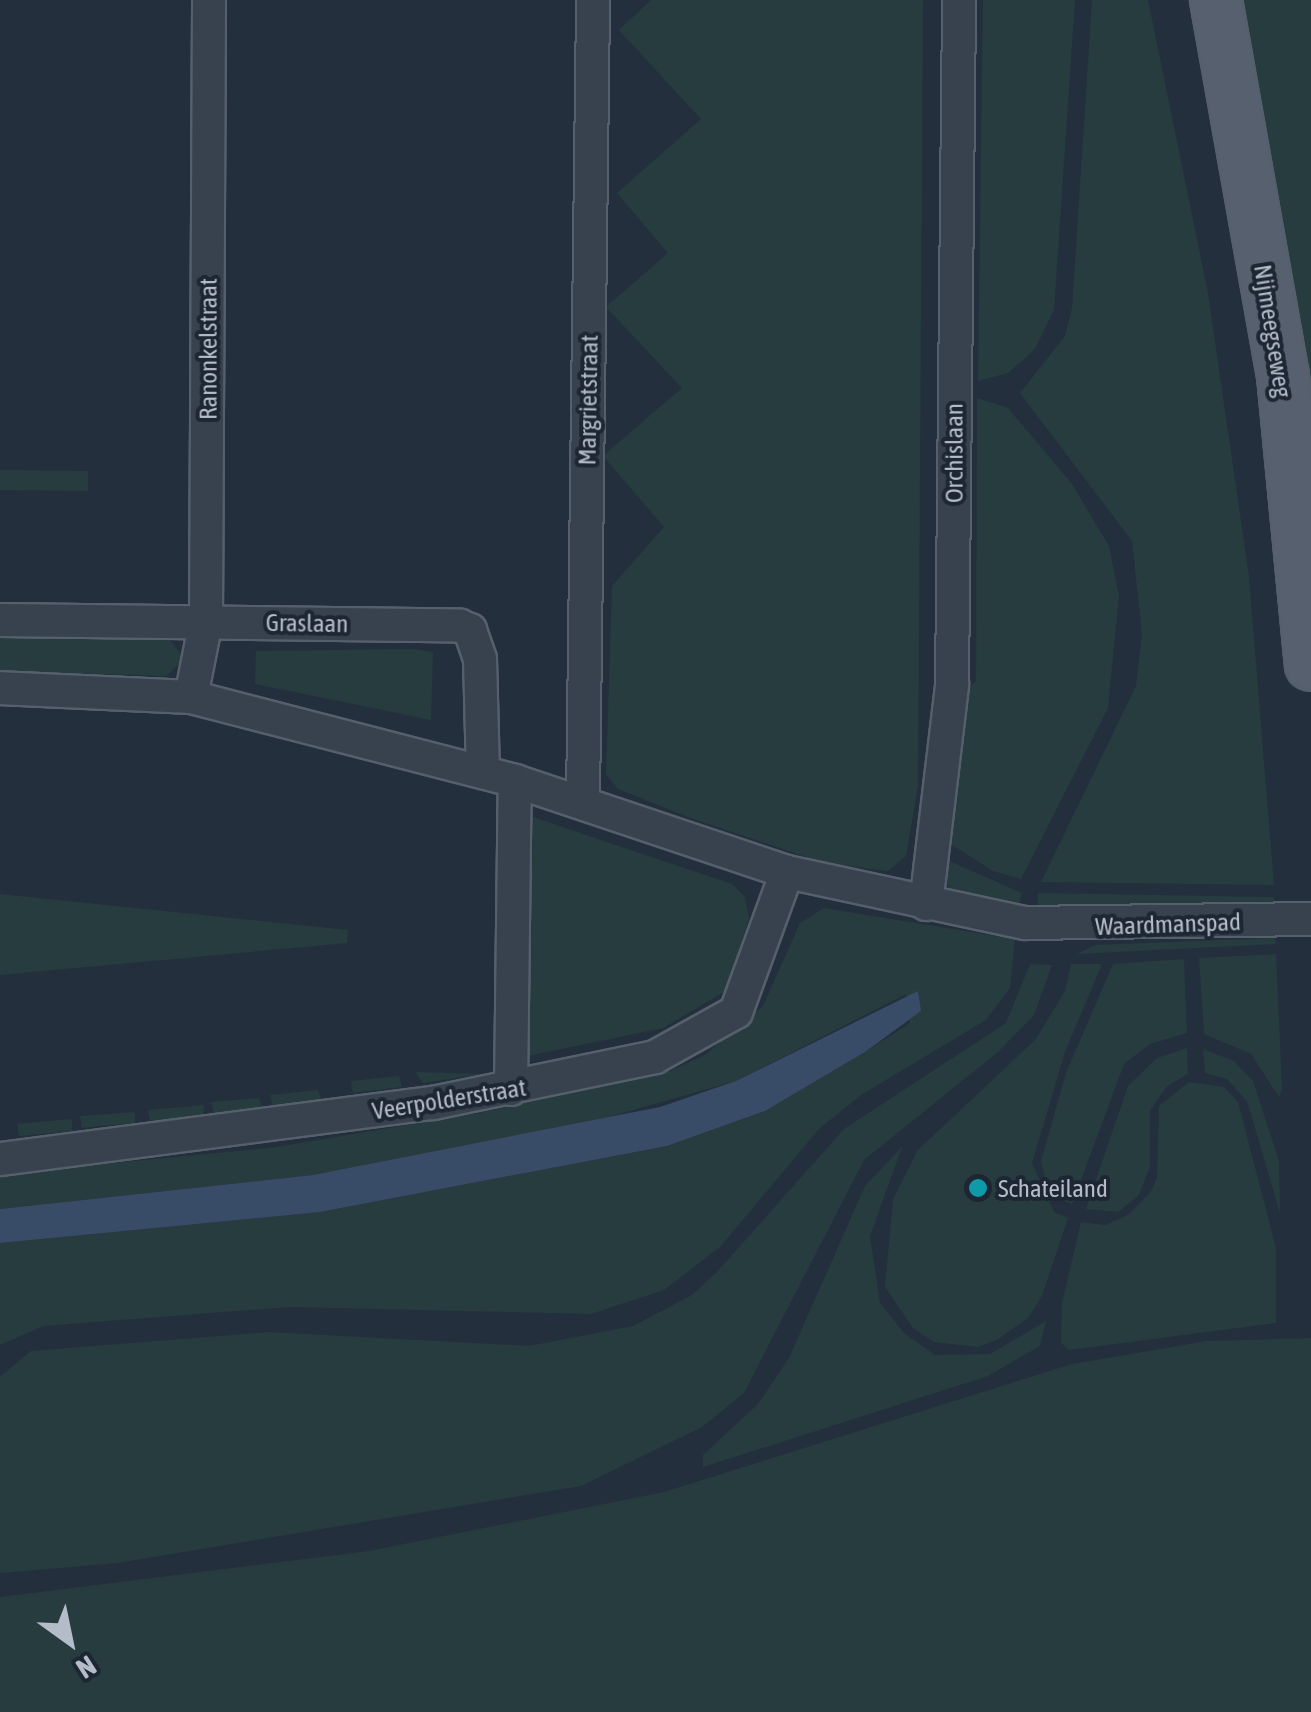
<!DOCTYPE html>
<html>
<head>
<meta charset="utf-8">
<style>
  body { margin:0 }
  #map { position:relative; width:1311px; height:1712px; overflow:hidden; background:#242f3e; font-family:"Asap Condensed",sans-serif }
  div>[style] { position:absolute }
  .green>* { inset:0; background:#263c3f }
  .water>* { inset:0; background:#394c67 }
  .roads { filter:drop-shadow(2px 0 #565f6c) drop-shadow(-2px 0 #565f6c) drop-shadow(0 2px #565f6c) drop-shadow(0 -2px #565f6c) }
  .street>* { height:32px; margin:-16px; padding:0 16px; transform-origin:16px; border-radius:16px; background:#38414e }
  .primary>* { height:50px; margin:-25px; padding:0 25px; transform-origin:25px; border-radius:25px; background:#56606e }
  .dots>* { width:28px; height:28px; translate:-50% -50%; box-sizing:border-box; border:5px solid #1d2633; border-radius:50% }
  span { translate:-50% -50%; white-space:nowrap; text-align:center; line-height:1.15; -webkit-text-stroke:8px #1d2633; paint-order:stroke }
  .street-label { font-size:25px; color:#b4bcc9 }
  .poi-label { font-size:25px; color:#b4bcc9 }
  .left { translate:0 -50%; text-align:left }
  .north { position:absolute; left:20px; top:1592px; width:100px; height:100px; -webkit-text-stroke:8px #1d2633; paint-order:stroke; rotate:147deg; font-size:28px; font-weight:700; line-height:40px; text-align:center; color:#b4bcc9 }
  .north::after { content:''; display:block; margin:auto; width:35px; height:45px; background:#b4bcc9; clip-path:polygon(50% 0,100% 100%,50% 72%,0 100%) }
</style>
</head>
<body>
<div id="map">
  <div class="green">
    <i style="clip-path:polygon(651px 0,923px 0,918px 786px,906px 856px,888px 871px,824px 863px,688px 817px,618px 789px,606px 774px,612px 586px,664px 527px,603px 456px,682px 388px,606px 307px,668px 253px,617px 193px,701px 119px,619px 30px)"></i>
    <i style="clip-path:polygon(983px 0,1075px 0,1054px 310px,1035px 349px,1008px 373px,978px 381px)"></i>
    <i style="clip-path:polygon(1092px 0,1148px 0,1208px 293px,1249px 577px,1274px 885px,1041px 882px,1136px 686px,1142px 634px,1132px 541px,1020px 393px,1065px 336px,1072px 308px)"></i>
    <i style="clip-path:polygon(1236px 0,1311px 0,1311px 468px)"></i>
    <i style="clip-path:polygon(977px 398px,1008px 408px,1072px 484px,1109px 546px,1119px 596px,1108px 708px,1021px 879px,993px 871px,946px 841px,963px 693px,976px 681px)"></i>
    <i style="clip-path:polygon(0 470px,88px 471px,88px 491px,0 490px)"></i>
    <i style="clip-path:polygon(0 637px,169px 639px,184px 658px,167px 676px,0 671px)"></i>
    <i style="clip-path:polygon(413px 649px,433px 652px,431px 720px,255px 684px,256px 651px)"></i>
    <i style="clip-path:polygon(533px 817px,732px 884px,745px 897px,749px 919px,726px 991px,663px 1028px,528px 1056px)"></i>
    <i style="clip-path:polygon(940px 857px,1022px 893px,1019px 905px,949px 889px)"></i>
    <i style="clip-path:polygon(1038px 893px,1274px 897px,1275px 906px,1038px 907px)"></i>
    <i style="clip-path:polygon(0 894px,348px 930px,347px 943px,0 975px)"></i>
    <i style="clip-path:polygon(824px 908px,1015px 939px,1010px 988px,986px 1020px,861px 1095px,819px 1129px,720px 1247px,664px 1290px,591px 1314px,289px 1307px,43px 1326px,0 1345px,0 1243px,320px 1212px,667px 1146px,765px 1111px,865px 1052px,910px 1023px,906px 994px,736px 1081px,562px 1130px,313px 1175px,0 1209px,0 1174px,270px 1148px,479px 1113px,670px 1071px,705px 1055px,763px 1006px,800px 923px)"></i>
    <i style="clip-path:polygon(1275px 938px,1276px 944px,1077px 954px,1095px 945px)"></i>
    <i style="clip-path:polygon(1276px 954px,1282px 1089px,1279px 1097px,1251px 1054px,1204px 1034px,1199px 958px)"></i>
    <i style="clip-path:polygon(1184px 959px,1187px 1033px,1150px 1044px,1124px 1064px,1072px 1204px,1062px 1200px,1046px 1184px,1041px 1161px,1066px 1073px,1113px 964px)"></i>
    <i style="clip-path:polygon(1030px 964px,1052px 965px,1034px 1015px,999px 1051px,864px 1160px,744px 1393px,702px 1427px,581px 1486px,117px 1563px,0 1573px,0 1377px,31px 1351px,269px 1332px,529px 1346px,633px 1326px,692px 1295px,717px 1272px,844px 1129px,1006px 1023px)"></i>
    <i style="clip-path:polygon(1071px 964px,1102px 964px,1065px 1052px,1032px 1163px,1054px 1212px,1068px 1218px,1042px 1296px,1028px 1318px,997px 1340px,978px 1347px,934px 1342px,913px 1328px,885px 1287px,893px 1199px,918px 1150px,1036px 1039px,1065px 991px)"></i>
    <i style="clip-path:polygon(1187px 1048px,1188px 1074px,1167px 1086px,1150px 1111px,1150px 1166px,1139px 1195px,1118px 1212px,1086px 1209px,1128px 1086px,1157px 1058px)"></i>
    <i style="clip-path:polygon(1203px 1049px,1234px 1061px,1253px 1081px,1279px 1161px,1280px 1213px,1247px 1101px,1227px 1079px,1205px 1073px)"></i>
    <i style="clip-path:polygon(415px 1072px,482px 1074px,423px 1083px)"></i>
    <i style="clip-path:polygon(399px 1076px,402px 1087px,353px 1093px,351px 1081px)"></i>
    <i style="clip-path:polygon(1189px 1082px,1224px 1087px,1238px 1102px,1276px 1248px,1276px 1323px,1069px 1350px,1061px 1343px,1062px 1303px,1081px 1222px,1105px 1225px,1128px 1215px,1150px 1193px,1157px 1178px,1159px 1106px)"></i>
    <i style="clip-path:polygon(318px 1090px,322px 1100px,273px 1107px,270px 1095px)"></i>
    <i style="clip-path:polygon(259px 1098px,262px 1108px,214px 1114px,211px 1102px)"></i>
    <i style="clip-path:polygon(204px 1105px,203px 1117px,150px 1121px,148px 1110px)"></i>
    <i style="clip-path:polygon(135px 1112px,135px 1123px,82px 1128px,80px 1116px)"></i>
    <i style="clip-path:polygon(72px 1119px,72px 1131px,19px 1136px,17px 1124px)"></i>
    <i style="clip-path:polygon(902px 1147px,870px 1236px,880px 1303px,904px 1333px,935px 1355px,990px 1354px,1046px 1321px,1040px 1346px,988px 1376px,703px 1467px,703px 1455px,758px 1404px,789px 1358px,865px 1186px)"></i>
    <i style="clip-path:polygon(1311px 1338px,1311px 1712px,0 1712px,0 1597px,369px 1551px,664px 1492px,1072px 1364px,1207px 1341px)"></i>
  </div>
  <div class="water">
    <i style="clip-path:polygon(918px 991px,921px 1011px,865px 1052px,765px 1111px,667px 1146px,320px 1212px,0 1243px,0 1209px,313px 1175px,660px 1107px,736px 1081px)"></i>
  </div>
  <div class="roads">
    <div class="street">
      <i style="left:0;top:620px;width:460px;rotate:0.7deg"></i>
      <i style="left:460px;top:626px;width:11px;rotate:22deg"></i>
      <i style="left:470px;top:630px;width:31px;rotate:71deg"></i>
      <i style="left:480px;top:659px;width:112px;rotate:88.5deg"></i>
      <i style="left:0;top:688px;width:191px;rotate:2.7deg"></i>
      <i style="left:191px;top:697px;width:335px;rotate:14.5deg"></i>
      <i style="left:515px;top:781px;width:287px;rotate:18.5deg"></i>
      <i style="left:787px;top:872px;width:243px;rotate:12.1deg"></i>
      <i style="left:1025px;top:923px;width:286px;rotate:-0.8deg"></i>
      <i style="left:191px;top:697px;width:77px;rotate:-78.8deg"></i>
      <i style="left:206px;top:621px;width:621px;rotate:-89.72deg"></i>
      <i style="left:583px;top:801px;width:801px;rotate:-89.28deg"></i>
      <i style="left:926px;top:904px;width:221px;rotate:-83.2deg"></i>
      <i style="left:952px;top:685px;width:685px;rotate:-89.41deg"></i>
      <i style="left:511px;top:1089px;width:308px;rotate:-89.3deg"></i>
      <i style="left:0;top:1159px;width:437px;rotate:-7.4deg"></i>
      <i style="left:433px;top:1103px;width:227px;rotate:-11.7deg"></i>
      <i style="left:655px;top:1057px;width:93px;rotate:-29.1deg"></i>
      <i style="left:736px;top:1012px;width:149px;rotate:-70deg"></i>
    </div>
    <div class="primary">
      <i style="left:1216px;top:0;width:382px;rotate:79.9deg"></i>
      <i style="left:1283px;top:376px;width:290px;rotate:84.5deg"></i>
    </div>
  </div>
  <div class="dots">
    <i style="left:978px;top:1188px;background:#0f9aa8"></i>
  </div>
  <div class="street-label">
    <span style="left:1273px;top:331px;rotate:81deg">Nijmeegseweg</span>
    <span style="left:208px;top:349px;rotate:-90deg">Ranonkelstraat</span>
    <span style="left:588px;top:400px;rotate:-89deg">Margrietstraat</span>
    <span style="left:954px;top:453px;rotate:-90deg">Orchislaan</span>
    <span style="left:307px;top:623px;rotate:1deg">Graslaan</span>
    <span style="left:1168px;top:924px;rotate:-2deg">Waardmanspad</span>
    <span style="left:449px;top:1099px;rotate:-9deg">Veerpolderstraat</span>
  </div>
  <div class="poi-label">
    <span class="left" style="left:998px;top:1188px">Schateiland</span>
  </div>
  <div class="north">N</div>
</div>
</body>
</html>
